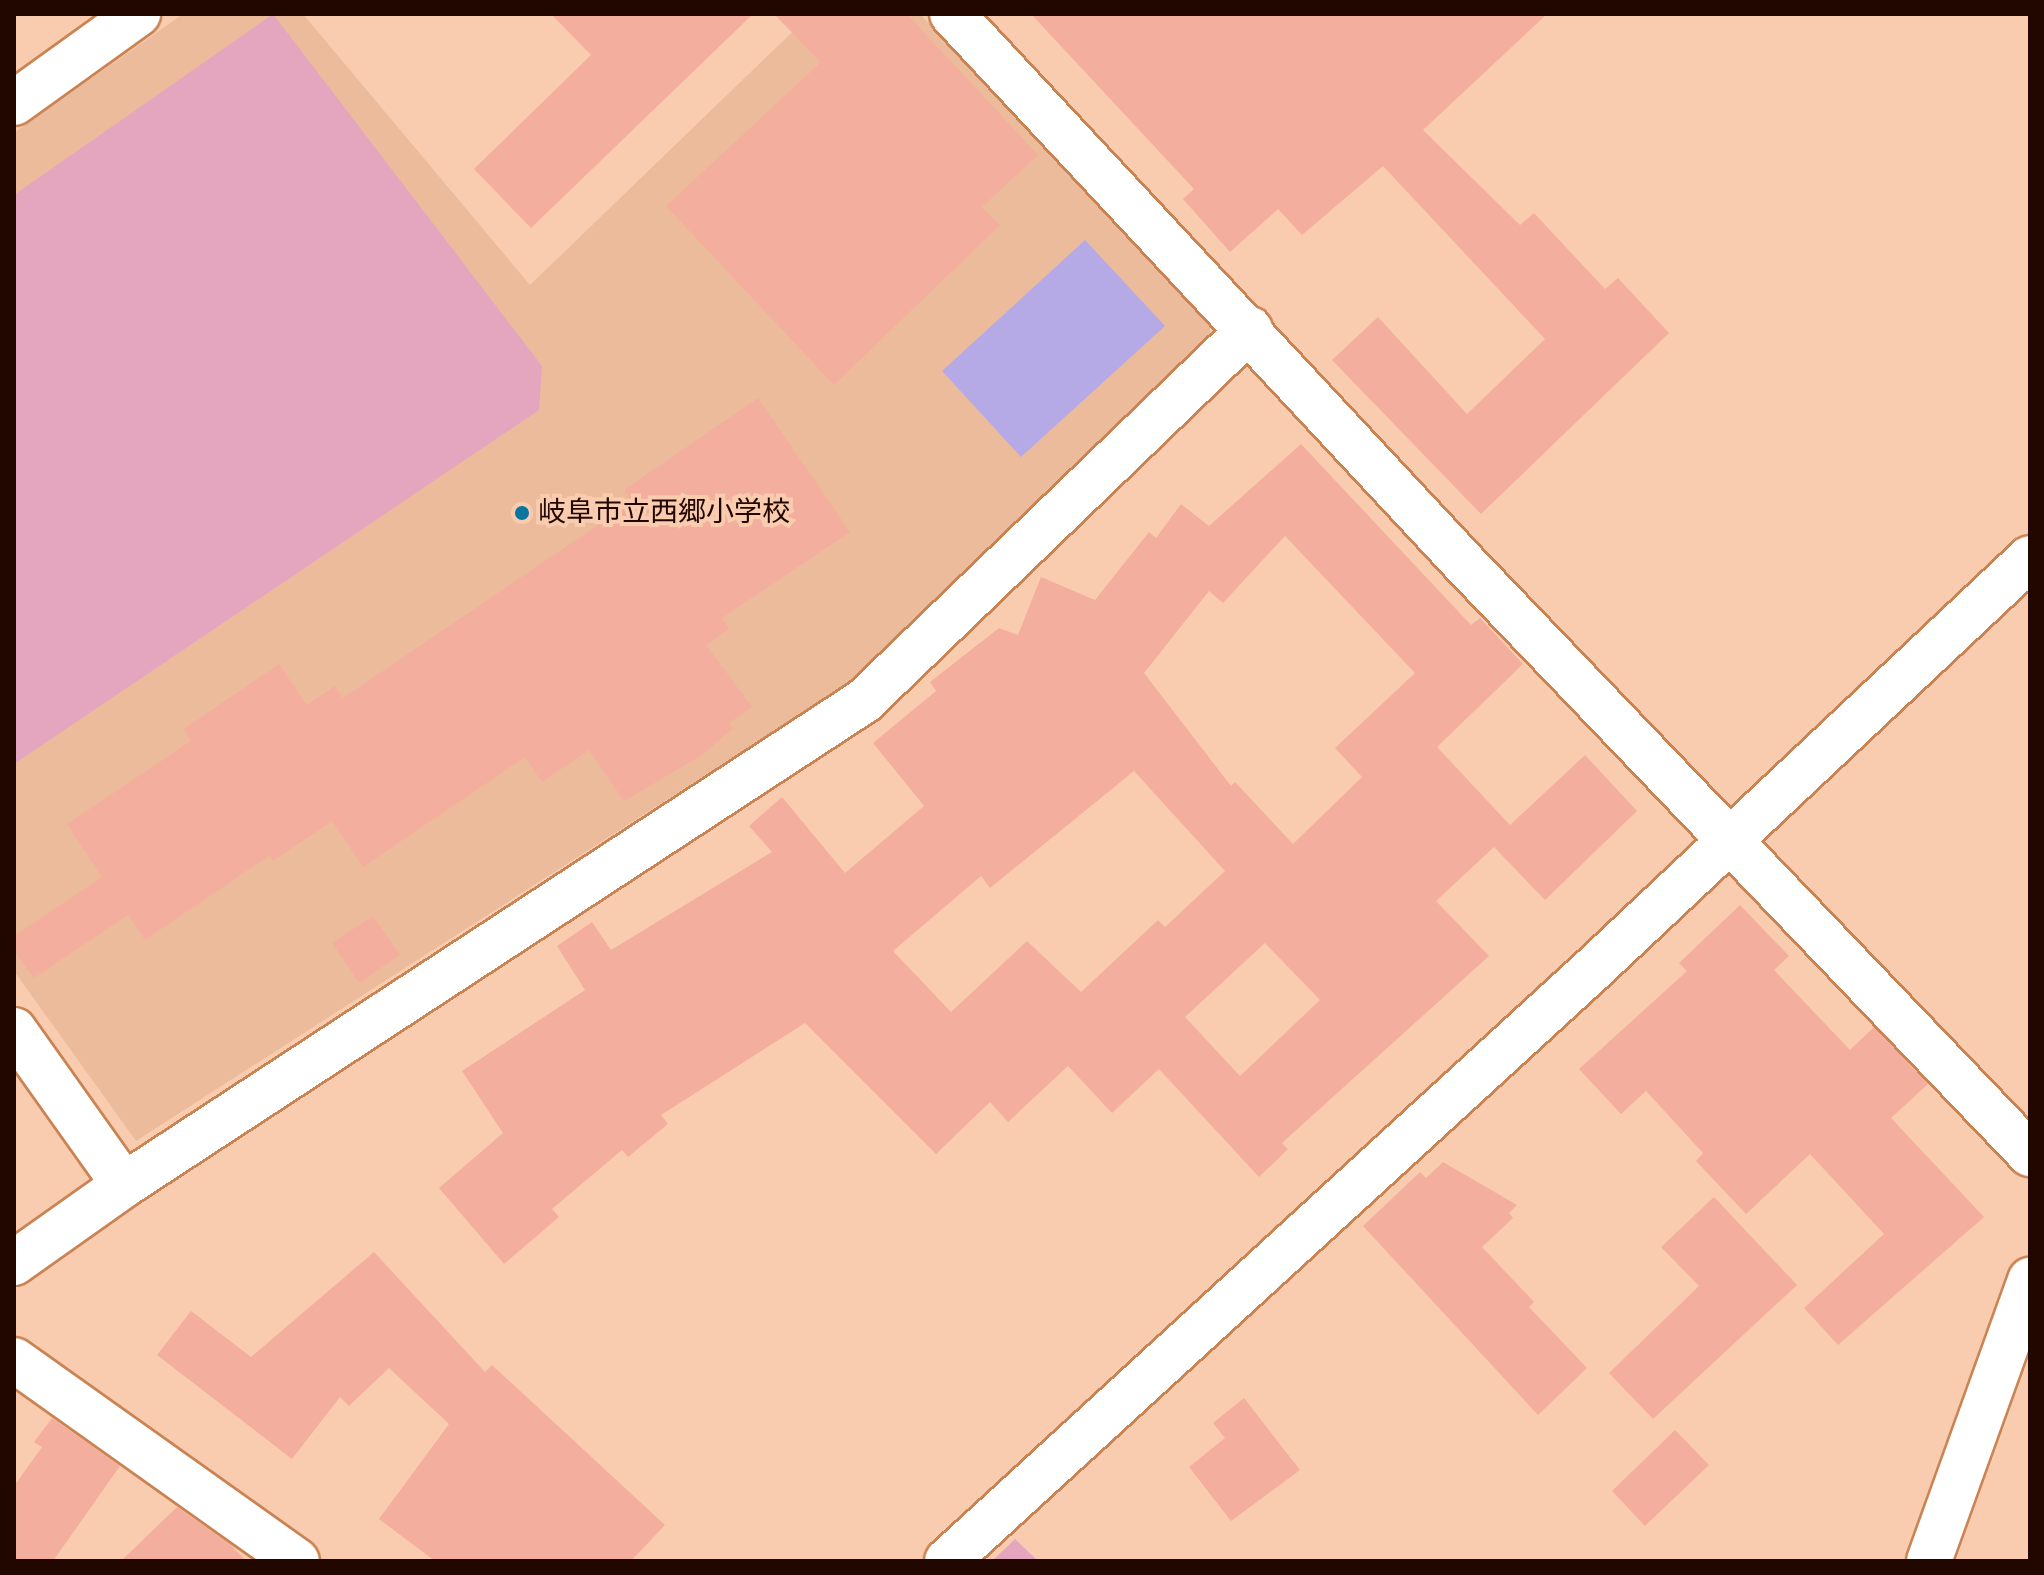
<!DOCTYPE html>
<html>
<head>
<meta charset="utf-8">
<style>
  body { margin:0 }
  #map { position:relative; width:2044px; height:1575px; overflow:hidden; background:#faccaf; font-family:"Alegreya Sans","Noto Sans JP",sans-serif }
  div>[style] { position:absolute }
  .built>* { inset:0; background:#ecbb9c }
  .green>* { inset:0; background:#e4a6be }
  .water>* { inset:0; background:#b6aae6 }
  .building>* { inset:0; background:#f4ae9d }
  .roads { filter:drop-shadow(2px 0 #ca8353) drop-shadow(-2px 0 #ca8353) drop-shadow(0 2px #ca8353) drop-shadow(0 -2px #ca8353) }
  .street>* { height:44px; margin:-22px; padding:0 22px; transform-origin:22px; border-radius:22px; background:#fff }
  .dots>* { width:22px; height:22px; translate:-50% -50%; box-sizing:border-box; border:4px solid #faccaf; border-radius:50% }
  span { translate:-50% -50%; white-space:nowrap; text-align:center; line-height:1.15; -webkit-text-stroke:8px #faccaf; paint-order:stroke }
  .poi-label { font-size:28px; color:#210700 }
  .left { translate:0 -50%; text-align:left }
  .frame { position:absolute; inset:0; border:16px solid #210700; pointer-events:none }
</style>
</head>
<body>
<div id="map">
  <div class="built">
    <i style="clip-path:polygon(183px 14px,303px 14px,530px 285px,811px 14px,920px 14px,1210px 316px,1210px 344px,850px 682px,136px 1141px,14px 971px,14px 133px)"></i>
  </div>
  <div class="green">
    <i style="clip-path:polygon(273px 14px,542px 366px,539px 410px,14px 764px,14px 195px)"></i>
    <i style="clip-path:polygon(1015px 1539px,1038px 1561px,992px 1561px)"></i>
  </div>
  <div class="water">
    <i style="clip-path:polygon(1085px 240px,1165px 326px,1021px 457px,942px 371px)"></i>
  </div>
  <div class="building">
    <i style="clip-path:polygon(551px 14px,753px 14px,531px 228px,474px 169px,591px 55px)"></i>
    <i style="clip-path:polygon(774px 14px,907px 14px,1038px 155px,982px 207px,1000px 225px,834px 385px,666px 206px,821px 62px)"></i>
    <i style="clip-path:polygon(1031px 14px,1547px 14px,1423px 130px,1520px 225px,1534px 213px,1605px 289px,1618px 278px,1669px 333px,1481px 514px,1332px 360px,1378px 317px,1467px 414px,1545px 339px,1383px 166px,1302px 235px,1278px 209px,1230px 252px,1183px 199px,1194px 189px)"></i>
    <i style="clip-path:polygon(758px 398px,850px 532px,722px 618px,729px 629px,706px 645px,752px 707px,729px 723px,733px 728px,702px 755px,624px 801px,589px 750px,542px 782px,525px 757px,363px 867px,332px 821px,273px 861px,270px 855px,145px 940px,128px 915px,34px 978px,14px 951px,14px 936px,102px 877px,67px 824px,191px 741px,184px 729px,279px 664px,307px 705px,335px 686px,343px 698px,632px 502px,624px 490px)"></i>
    <i style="clip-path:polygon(evenodd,1301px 444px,1471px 625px,1480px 618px,1523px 664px,1437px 747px,1510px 825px,1585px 755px,1637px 811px,1545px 900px,1494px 847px,1436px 901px,1489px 956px,1282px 1143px,1288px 1149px,1259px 1177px,1159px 1069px,1112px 1113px,1068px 1066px,1008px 1122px,990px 1102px,936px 1154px,805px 1023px,661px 1115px,668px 1124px,628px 1157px,622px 1150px,552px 1209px,559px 1217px,504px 1264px,439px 1188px,503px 1133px,462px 1071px,585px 990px,557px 946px,592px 922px,611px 950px,772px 852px,749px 826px,782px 797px,845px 873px,924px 806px,873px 743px,936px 691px,930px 682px,999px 628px,1018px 635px,1041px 577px,1095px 600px,1149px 532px,1156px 538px,1181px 504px,1209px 526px,1301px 444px,1285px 536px,1415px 673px,1335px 748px,1362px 777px,1293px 844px,1235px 782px,1231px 786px,1144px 673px,1209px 591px,1223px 603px,1285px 536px,1301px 444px,1134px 771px,1225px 871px,1165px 927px,1158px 920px,1081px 992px,1027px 941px,951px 1012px,893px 951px,981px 876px,990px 888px,1134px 771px,1301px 444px,1265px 943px,1320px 1000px,1240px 1076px,1185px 1017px,1265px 943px)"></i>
    <i style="clip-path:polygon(1740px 905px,1789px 956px,1774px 970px,1850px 1050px,1874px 1027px,1928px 1084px,1891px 1118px,1984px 1217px,1838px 1345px,1804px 1308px,1884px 1234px,1810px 1154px,1746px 1214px,1696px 1161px,1703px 1153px,1646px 1091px,1621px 1114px,1579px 1069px,1687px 971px,1679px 963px)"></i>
    <i style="clip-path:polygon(373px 916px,400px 955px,359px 983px,332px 943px)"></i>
    <i style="clip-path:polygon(1443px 1162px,1517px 1205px,1509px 1213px,1513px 1218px,1482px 1247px,1534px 1302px,1529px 1307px,1587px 1368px,1538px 1415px,1363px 1226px,1420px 1172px,1426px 1178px)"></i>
    <i style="clip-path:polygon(1714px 1197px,1797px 1285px,1653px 1419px,1609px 1373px,1699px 1286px,1661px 1247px)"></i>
    <i style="clip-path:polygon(374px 1252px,485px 1372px,492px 1365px,665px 1525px,631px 1561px,435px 1561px,379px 1519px,449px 1424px,389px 1368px,349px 1406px,340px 1397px,292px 1459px,157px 1355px,191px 1311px,251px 1357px)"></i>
    <i style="clip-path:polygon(1244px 1398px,1300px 1470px,1231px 1521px,1189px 1467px,1225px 1438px,1213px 1423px)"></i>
    <i style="clip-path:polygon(52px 1418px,120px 1466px,53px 1561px,14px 1561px,14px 1486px,42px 1447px,34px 1442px)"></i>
    <i style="clip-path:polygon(1675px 1430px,1709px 1465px,1645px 1526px,1612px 1491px)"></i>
    <i style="clip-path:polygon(177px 1507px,230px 1544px,246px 1561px,121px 1561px)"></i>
  </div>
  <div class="roads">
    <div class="street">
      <i style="left:952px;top:14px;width:749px;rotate:47deg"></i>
      <i style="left:1463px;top:562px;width:820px;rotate:46.24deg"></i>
      <i style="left:14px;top:103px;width:153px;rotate:-35.7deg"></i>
      <i style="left:14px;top:1030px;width:190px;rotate:54.6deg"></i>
      <i style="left:124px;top:1185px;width:135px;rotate:144.7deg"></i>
      <i style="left:124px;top:1185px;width:884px;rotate:-33.19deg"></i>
      <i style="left:864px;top:701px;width:536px;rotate:-43.94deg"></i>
      <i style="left:14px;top:1360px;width:347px;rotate:35.4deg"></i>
      <i style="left:947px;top:1561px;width:875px;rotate:-42.5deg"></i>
      <i style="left:1592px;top:970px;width:601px;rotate:-43.25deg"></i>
      <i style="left:1929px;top:1561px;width:299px;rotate:-70.2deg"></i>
    </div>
  </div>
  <div class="dots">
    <i style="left:522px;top:513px;background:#0975a0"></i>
  </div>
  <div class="poi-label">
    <span class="left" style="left:538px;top:513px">岐阜市立西郷小学校</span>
  </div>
  <div class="frame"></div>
</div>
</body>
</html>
